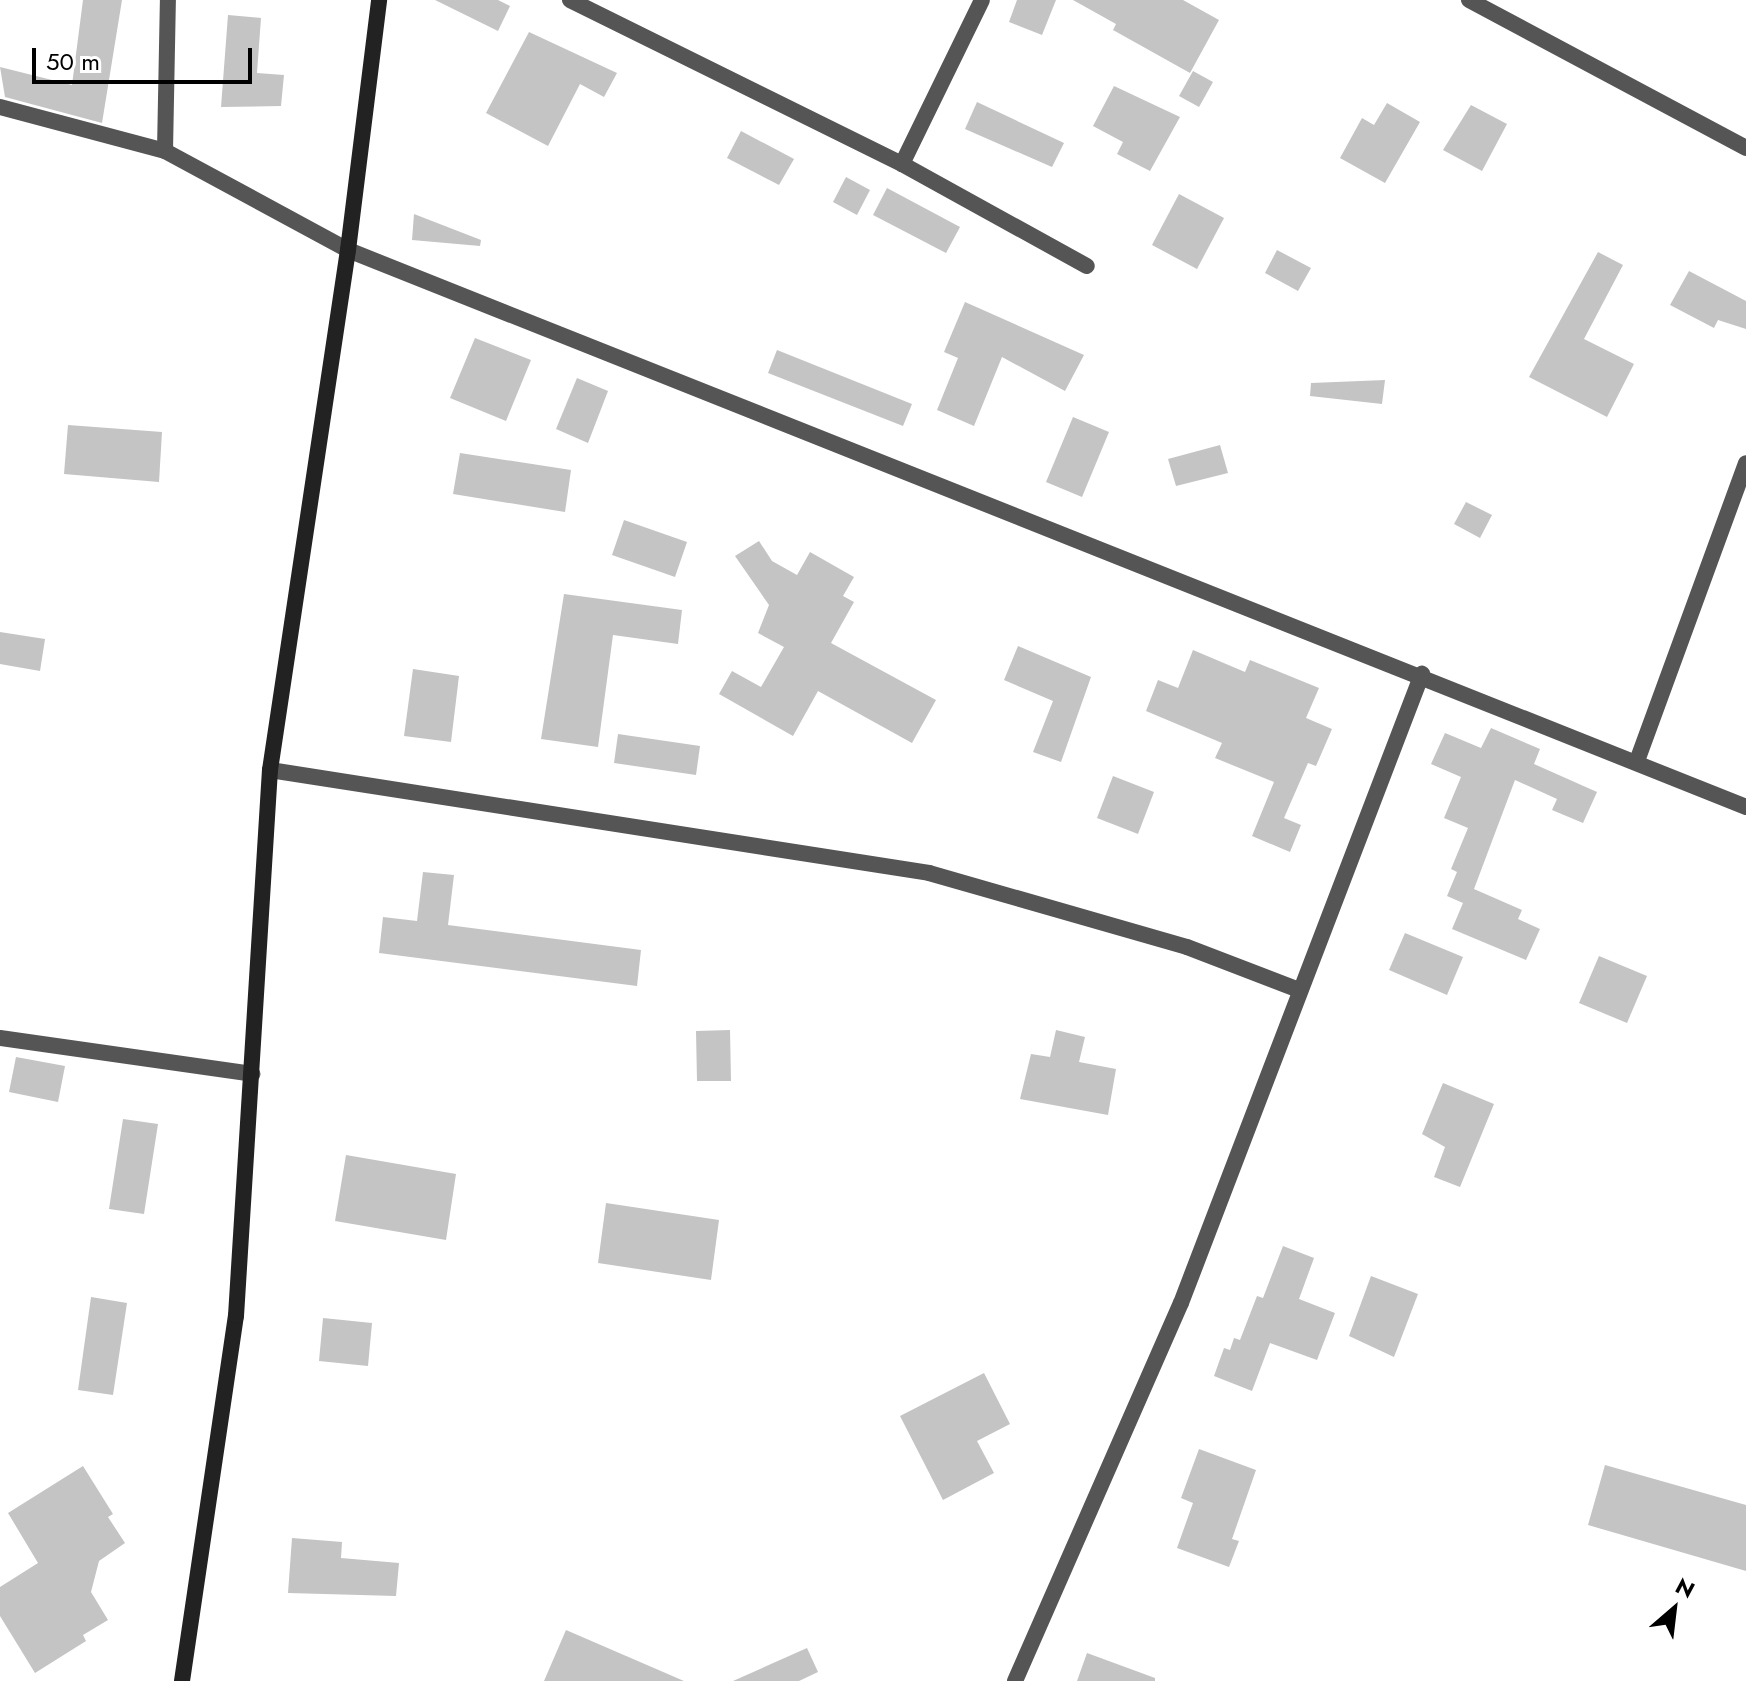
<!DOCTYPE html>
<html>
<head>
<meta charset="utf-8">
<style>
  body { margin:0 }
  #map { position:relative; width:1746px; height:1681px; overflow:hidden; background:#fff; font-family:Jost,sans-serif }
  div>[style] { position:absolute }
  .building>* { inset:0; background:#c4c4c4 }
  .minor>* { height:16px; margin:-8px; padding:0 8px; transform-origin:8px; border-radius:8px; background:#555 }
  .secondary>* { height:16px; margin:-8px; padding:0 8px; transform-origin:8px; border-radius:8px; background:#222 }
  span { translate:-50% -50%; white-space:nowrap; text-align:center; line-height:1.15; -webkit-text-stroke:6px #fff; paint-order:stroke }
  .north { position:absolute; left:1634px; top:1569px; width:80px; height:80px; -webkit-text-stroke:6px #fff; paint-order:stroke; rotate:28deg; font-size:22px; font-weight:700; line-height:32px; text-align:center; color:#000 }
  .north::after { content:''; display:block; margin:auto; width:28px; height:36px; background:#000; clip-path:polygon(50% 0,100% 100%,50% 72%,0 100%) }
  .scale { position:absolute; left:32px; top:48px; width:220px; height:36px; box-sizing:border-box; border:4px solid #000; border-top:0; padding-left:10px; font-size:24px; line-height:28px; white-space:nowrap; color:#000; -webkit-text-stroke:6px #fff; paint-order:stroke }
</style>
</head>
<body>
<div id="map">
  <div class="building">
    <i style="clip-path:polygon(83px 0,122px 0,102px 123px,5px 97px,0 67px,72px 85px)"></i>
    <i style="clip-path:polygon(435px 0,498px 0,510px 6px,498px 31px)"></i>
    <i style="clip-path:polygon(1017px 0,1056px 0,1042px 35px,1009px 22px)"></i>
    <i style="clip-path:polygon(1073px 0,1183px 0,1219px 20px,1190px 73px,1113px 30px,1116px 24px)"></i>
    <i style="clip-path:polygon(228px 15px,261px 18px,257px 73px,284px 75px,281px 106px,221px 107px)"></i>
    <i style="clip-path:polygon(529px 32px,617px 73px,604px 97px,580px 84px,548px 146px,486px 113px)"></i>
    <i style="clip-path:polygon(1193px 71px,1213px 82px,1199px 107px,1179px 96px)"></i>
    <i style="clip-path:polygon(1114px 86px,1180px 117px,1150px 171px,1117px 154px,1123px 142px,1093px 126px)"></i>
    <i style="clip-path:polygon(977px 102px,1064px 143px,1052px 167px,965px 129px)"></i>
    <i style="clip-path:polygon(1387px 103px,1420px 122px,1385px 183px,1340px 158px,1362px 118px,1374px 125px)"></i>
    <i style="clip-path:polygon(1471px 105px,1507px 124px,1482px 171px,1443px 150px)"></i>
    <i style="clip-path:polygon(741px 131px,794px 159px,779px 185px,727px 158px)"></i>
    <i style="clip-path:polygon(846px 177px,870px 190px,857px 215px,833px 202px)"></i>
    <i style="clip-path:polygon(887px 188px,960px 227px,946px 253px,873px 215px)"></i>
    <i style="clip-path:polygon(1179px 194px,1224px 218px,1197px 269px,1152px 245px)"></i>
    <i style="clip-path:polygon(414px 214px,481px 240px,480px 246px,412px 240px)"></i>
    <i style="clip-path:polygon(1277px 250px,1311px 268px,1298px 291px,1265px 273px)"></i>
    <i style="clip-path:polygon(1598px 252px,1623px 265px,1584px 339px,1634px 364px,1607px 417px,1529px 377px)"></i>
    <i style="clip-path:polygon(1689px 271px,1746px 301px,1746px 329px,1718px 320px,1714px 328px,1670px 305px)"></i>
    <i style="clip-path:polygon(965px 302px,1084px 355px,1065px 391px,1002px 357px,974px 426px,937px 410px,958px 358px,944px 352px)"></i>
    <i style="clip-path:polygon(475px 338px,531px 360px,506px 421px,450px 398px)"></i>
    <i style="clip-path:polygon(777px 350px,912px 404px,903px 426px,768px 373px)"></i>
    <i style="clip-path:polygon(577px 378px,608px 391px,588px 443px,556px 429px)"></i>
    <i style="clip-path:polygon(1385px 380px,1382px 404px,1310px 396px,1311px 383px)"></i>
    <i style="clip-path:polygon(1073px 417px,1109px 432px,1082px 497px,1046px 482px)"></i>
    <i style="clip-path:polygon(68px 425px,162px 432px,159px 482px,64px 474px)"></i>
    <i style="clip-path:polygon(1220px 445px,1228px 473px,1176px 486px,1168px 459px)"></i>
    <i style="clip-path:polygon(460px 453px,571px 470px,565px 512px,453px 494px)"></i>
    <i style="clip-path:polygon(1466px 502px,1492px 515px,1480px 538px,1454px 524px)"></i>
    <i style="clip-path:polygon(624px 520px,687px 542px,675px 577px,612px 555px)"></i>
    <i style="clip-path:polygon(759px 541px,772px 561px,797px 575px,810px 552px,854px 577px,843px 596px,854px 602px,831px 643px,936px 700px,912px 743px,818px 691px,793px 736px,719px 694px,732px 671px,761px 687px,784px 647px,758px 633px,769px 605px,735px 556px)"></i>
    <i style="clip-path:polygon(564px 594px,682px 610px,678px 644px,613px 635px,598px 747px,541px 739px)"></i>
    <i style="clip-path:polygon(0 632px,45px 639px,40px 671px,0 664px)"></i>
    <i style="clip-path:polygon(1018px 646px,1091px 677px,1061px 762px,1033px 752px,1053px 701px,1004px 680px)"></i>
    <i style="clip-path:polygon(1193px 650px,1245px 672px,1250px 660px,1319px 688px,1306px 718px,1332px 729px,1316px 766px,1308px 763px,1284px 818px,1301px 825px,1290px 852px,1252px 836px,1274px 782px,1215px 758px,1222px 743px,1146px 711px,1158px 680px,1178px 688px)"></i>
    <i style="clip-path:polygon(413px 669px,459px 676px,451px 742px,404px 736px)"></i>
    <i style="clip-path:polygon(1491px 728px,1540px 749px,1534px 764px,1597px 792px,1583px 823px,1552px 810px,1557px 799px,1515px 780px,1474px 889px,1522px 910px,1518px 919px,1540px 929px,1526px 960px,1452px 929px,1463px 903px,1447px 896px,1457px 872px,1451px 869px,1468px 828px,1444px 818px,1461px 777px,1431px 764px,1445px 733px,1481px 748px)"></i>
    <i style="clip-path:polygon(618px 734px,700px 746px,696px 775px,614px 763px)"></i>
    <i style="clip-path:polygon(1113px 776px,1154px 792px,1138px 834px,1097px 818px)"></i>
    <i style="clip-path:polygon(423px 872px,454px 875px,448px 925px,641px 950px,637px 986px,379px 953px,383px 917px,417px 921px)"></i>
    <i style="clip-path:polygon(1405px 933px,1463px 957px,1447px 995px,1389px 970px)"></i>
    <i style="clip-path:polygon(1599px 956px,1647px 976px,1627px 1023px,1579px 1003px)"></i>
    <i style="clip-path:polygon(730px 1030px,731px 1081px,697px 1081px,696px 1031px)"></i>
    <i style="clip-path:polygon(1056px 1030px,1085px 1037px,1079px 1062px,1116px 1069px,1108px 1115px,1020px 1099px,1031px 1054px,1050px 1057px)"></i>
    <i style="clip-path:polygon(16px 1057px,65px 1066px,58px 1102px,9px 1092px)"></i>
    <i style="clip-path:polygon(1443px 1083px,1494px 1104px,1460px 1187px,1434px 1177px,1445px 1147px,1422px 1134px)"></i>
    <i style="clip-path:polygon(123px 1119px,158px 1124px,144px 1214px,109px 1209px)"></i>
    <i style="clip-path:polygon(346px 1155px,456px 1174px,446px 1240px,335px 1221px)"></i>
    <i style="clip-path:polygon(606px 1203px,719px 1220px,711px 1280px,598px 1263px)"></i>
    <i style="clip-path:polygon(1283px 1246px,1314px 1258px,1299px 1299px,1335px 1313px,1317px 1360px,1270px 1343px,1252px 1391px,1214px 1376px,1224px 1348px,1230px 1350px,1234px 1338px,1240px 1340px,1257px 1296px,1263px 1298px)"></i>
    <i style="clip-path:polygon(1371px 1276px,1418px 1294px,1394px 1357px,1349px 1336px)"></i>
    <i style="clip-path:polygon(91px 1297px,127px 1303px,113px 1395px,78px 1390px)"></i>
    <i style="clip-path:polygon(323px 1318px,372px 1323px,368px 1366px,319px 1361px)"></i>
    <i style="clip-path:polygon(984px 1373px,1010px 1424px,977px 1441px,994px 1473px,943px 1500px,900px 1416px)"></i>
    <i style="clip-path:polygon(1199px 1449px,1256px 1470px,1232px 1539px,1239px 1541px,1229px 1567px,1177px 1548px,1193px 1503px,1181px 1498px)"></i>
    <i style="clip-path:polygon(1605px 1465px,1746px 1505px,1746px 1571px,1588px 1525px)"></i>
    <i style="clip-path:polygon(83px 1466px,113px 1514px,108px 1517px,125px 1543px,99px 1561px,91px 1592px,108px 1620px,83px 1635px,86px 1641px,35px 1673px,0 1616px,0 1587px,38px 1563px,8px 1513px)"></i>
    <i style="clip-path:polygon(292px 1538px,342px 1542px,341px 1558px,399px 1563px,396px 1596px,288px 1593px)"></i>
    <i style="clip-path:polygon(566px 1630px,684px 1681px,544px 1681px)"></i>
    <i style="clip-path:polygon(807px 1648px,818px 1672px,799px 1681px,733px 1681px)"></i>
    <i style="clip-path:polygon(1087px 1653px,1155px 1678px,1155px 1681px,1077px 1681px)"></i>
  </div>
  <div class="minor">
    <i style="left:570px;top:0;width:370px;rotate:26.3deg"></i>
    <i style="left:902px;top:164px;width:211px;rotate:28.9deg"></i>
    <i style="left:1469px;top:0;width:314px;rotate:28.1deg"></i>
    <i style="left:0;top:107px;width:171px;rotate:14.9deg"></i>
    <i style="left:165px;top:151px;width:208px;rotate:28.4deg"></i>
    <i style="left:348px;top:250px;width:1505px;rotate:21.72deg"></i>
    <i style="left:165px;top:151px;width:151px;rotate:-88.9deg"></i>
    <i style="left:902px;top:164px;width:182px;rotate:-64deg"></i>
    <i style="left:1637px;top:761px;width:317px;rotate:-69.9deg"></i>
    <i style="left:270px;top:770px;width:667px;rotate:8.88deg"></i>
    <i style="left:929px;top:873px;width:268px;rotate:16deg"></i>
    <i style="left:1187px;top:947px;width:120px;rotate:21deg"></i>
    <i style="left:0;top:1038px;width:255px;rotate:8.1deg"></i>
    <i style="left:1015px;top:1681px;width:413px;rotate:-66.3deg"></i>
    <i style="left:1181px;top:1303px;width:674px;rotate:-69.04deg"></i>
  </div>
  <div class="secondary">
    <i style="left:182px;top:1681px;width:369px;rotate:-81.6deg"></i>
    <i style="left:236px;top:1316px;width:547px;rotate:-86.44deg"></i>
    <i style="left:270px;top:770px;width:526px;rotate:-81.47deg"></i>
    <i style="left:348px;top:250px;width:252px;rotate:-82.9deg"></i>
  </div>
  <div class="north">N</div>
  <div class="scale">50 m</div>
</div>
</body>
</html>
